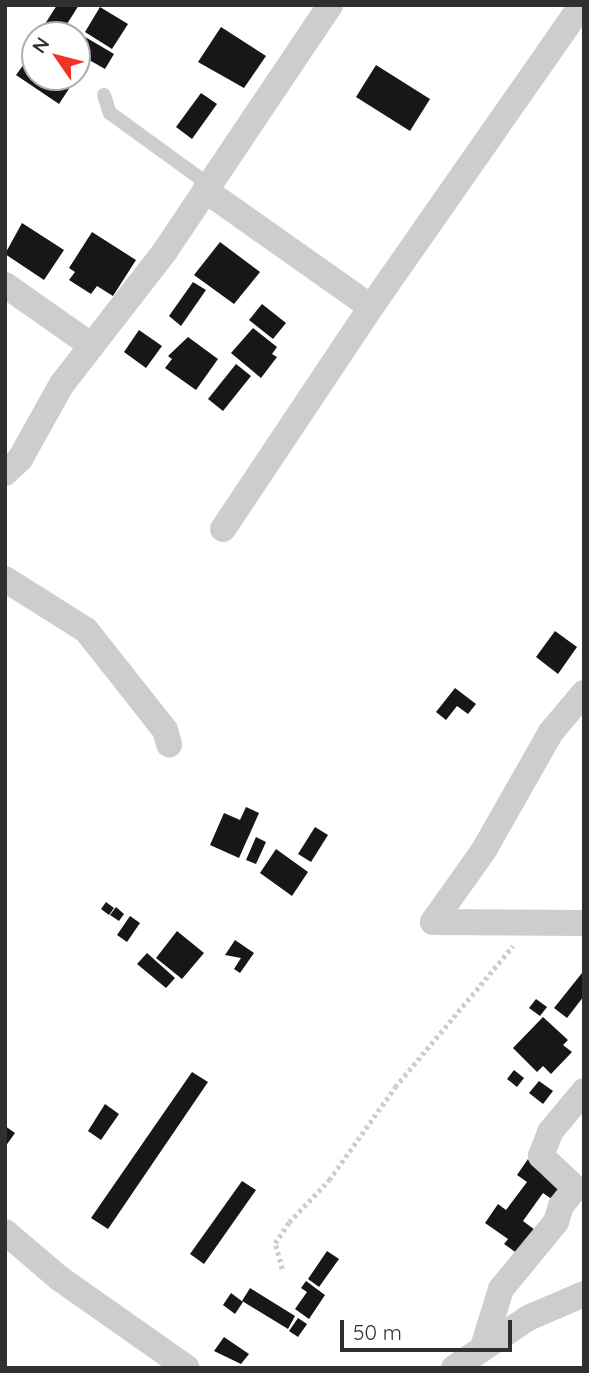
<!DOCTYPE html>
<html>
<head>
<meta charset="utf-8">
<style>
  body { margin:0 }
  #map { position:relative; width:589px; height:1373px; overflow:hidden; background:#fff; font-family:Quicksand,sans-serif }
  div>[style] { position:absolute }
  .building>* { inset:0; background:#171717 }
  .path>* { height:4.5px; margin-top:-2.25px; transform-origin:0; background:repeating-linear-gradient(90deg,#cdcdcd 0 3.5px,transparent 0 7px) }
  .lane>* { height:14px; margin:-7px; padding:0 7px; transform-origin:7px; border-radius:7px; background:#cdcdcd }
  .street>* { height:26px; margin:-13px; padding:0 13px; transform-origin:13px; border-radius:13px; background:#cdcdcd }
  span { translate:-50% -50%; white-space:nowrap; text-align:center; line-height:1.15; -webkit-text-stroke:7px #fff; paint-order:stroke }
  .frame { position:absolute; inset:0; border:7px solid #303030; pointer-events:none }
  .north { position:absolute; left:21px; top:21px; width:70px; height:70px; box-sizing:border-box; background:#fff; border:2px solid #acacac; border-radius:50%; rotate:305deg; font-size:19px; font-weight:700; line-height:28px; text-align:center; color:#303030 }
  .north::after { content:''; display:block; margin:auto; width:24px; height:32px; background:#f33226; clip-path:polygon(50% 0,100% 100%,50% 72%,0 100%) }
  .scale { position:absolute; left:340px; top:1320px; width:172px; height:32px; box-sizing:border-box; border:4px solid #303030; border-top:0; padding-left:9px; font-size:21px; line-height:24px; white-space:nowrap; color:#303030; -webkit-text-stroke:5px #fff; paint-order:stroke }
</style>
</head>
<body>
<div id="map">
  <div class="building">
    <i style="clip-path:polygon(57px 5px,79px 5px,60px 35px,45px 24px)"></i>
    <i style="clip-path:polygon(100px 7px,128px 24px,112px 49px,85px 32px)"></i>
    <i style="clip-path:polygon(221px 27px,266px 56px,244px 88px,198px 62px)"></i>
    <i style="clip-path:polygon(70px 28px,114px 54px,105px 69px,77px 53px,77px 35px,66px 35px)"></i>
    <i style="clip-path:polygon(32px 53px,35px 77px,68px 77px,74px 81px,59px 104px,16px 75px)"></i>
    <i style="clip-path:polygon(376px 65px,430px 99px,410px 131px,356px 97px)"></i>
    <i style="clip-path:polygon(201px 93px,217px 104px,192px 139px,176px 127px)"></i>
    <i style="clip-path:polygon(22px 223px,64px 250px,44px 280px,5px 254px)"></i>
    <i style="clip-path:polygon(92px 232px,136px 260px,113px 296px,97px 286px,91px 294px,69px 280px,75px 272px,69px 268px)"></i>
    <i style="clip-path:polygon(220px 242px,260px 272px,234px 304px,194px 275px)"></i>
    <i style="clip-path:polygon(193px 282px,206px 290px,181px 326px,169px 316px)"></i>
    <i style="clip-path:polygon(262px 304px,286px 323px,273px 339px,249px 320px)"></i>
    <i style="clip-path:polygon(253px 328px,277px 347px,272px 354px,277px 357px,261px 378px,231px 353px)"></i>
    <i style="clip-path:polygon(139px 330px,162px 346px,146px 368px,124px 352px)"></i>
    <i style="clip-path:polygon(188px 337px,218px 359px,196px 390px,165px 368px,172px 359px,168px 356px)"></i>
    <i style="clip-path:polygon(236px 364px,251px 376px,223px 411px,208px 399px)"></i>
    <i style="clip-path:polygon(555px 631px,577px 647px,558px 674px,536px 657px)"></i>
    <i style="clip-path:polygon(455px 688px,476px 704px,468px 714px,457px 706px,446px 720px,436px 712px)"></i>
    <i style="clip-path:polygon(246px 807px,259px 813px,239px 858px,210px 845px,224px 813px,240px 820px)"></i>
    <i style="clip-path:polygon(315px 827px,328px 835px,311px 862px,298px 854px)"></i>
    <i style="clip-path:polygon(256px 837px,266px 842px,256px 864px,246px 860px)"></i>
    <i style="clip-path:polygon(276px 849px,308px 872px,292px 896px,260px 873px)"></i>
    <i style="clip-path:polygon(106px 902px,114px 908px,109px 915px,101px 909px)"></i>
    <i style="clip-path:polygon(116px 907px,124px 914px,119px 921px,110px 915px)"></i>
    <i style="clip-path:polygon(130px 916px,140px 923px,127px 942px,117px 935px)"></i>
    <i style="clip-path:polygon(177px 931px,204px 953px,182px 979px,156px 958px)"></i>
    <i style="clip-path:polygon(235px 940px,254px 953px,240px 973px,234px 969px,241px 958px,225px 955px)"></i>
    <i style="clip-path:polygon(147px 953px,175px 978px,166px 988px,137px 964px)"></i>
    <i style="clip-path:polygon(582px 973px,584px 996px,567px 1018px,554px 1008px)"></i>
    <i style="clip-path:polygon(536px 999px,547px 1007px,540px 1016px,529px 1008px)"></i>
    <i style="clip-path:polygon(543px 1017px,568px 1040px,563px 1045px,572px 1052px,551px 1074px,543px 1066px,537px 1072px,513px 1048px)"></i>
    <i style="clip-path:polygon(514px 1070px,524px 1078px,517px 1087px,507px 1079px)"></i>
    <i style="clip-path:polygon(192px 1072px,208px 1082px,108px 1229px,91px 1218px)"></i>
    <i style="clip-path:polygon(539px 1081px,553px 1091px,543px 1104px,529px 1093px)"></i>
    <i style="clip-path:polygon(105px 1104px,119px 1114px,101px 1140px,88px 1131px)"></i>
    <i style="clip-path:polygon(5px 1126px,15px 1133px,5px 1147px)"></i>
    <i style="clip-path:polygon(528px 1159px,566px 1187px,556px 1202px,543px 1193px,523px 1221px,535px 1230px,518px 1254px,504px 1244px,508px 1239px,485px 1223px,498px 1204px,506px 1210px,527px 1182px,517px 1175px)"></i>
    <i style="clip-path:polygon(242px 1181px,256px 1190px,204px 1264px,190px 1254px)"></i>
    <i style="clip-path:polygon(327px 1251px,339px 1259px,319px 1287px,308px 1279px)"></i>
    <i style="clip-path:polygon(306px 1281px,325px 1295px,309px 1319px,295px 1309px,307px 1292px,301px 1288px)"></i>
    <i style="clip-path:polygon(250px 1288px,295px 1316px,288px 1329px,242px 1301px)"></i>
    <i style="clip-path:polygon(231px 1293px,243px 1302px,235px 1314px,223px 1305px)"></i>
    <i style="clip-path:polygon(298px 1318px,307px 1324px,298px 1337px,289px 1331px)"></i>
    <i style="clip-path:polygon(224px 1337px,249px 1354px,241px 1364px,214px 1351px)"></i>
  </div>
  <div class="path">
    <i style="left:282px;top:1269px;width:27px;rotate:-105deg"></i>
    <i style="left:275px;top:1243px;width:25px;rotate:-56deg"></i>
    <i style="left:289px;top:1222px;width:58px;rotate:-46.4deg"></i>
    <i style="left:329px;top:1180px;width:114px;rotate:-54.6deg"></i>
    <i style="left:395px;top:1087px;width:184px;rotate:-50.1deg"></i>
  </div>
  <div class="lane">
    <i style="left:104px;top:95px;width:19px;rotate:72deg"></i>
    <i style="left:110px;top:113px;width:122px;rotate:36deg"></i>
  </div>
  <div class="street">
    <i style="left:205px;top:190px;width:203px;rotate:35.2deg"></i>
    <i style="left:5px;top:285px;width:106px;rotate:35deg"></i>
    <i style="left:5px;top:473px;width:21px;rotate:-43deg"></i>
    <i style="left:20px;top:459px;width:86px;rotate:-60.8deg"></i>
    <i style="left:62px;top:384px;width:168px;rotate:-52.2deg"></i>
    <i style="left:165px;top:251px;width:296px;rotate:-56.1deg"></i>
    <i style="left:223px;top:529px;width:267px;rotate:-56.3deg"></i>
    <i style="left:371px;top:307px;width:368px;rotate:-55.1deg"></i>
    <i style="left:5px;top:579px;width:96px;rotate:32.2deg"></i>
    <i style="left:86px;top:630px;width:127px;rotate:51.7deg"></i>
    <i style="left:165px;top:730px;width:15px;rotate:74deg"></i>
    <i style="left:584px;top:693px;width:51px;rotate:130.2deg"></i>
    <i style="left:551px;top:732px;width:136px;rotate:119.6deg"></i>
    <i style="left:484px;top:850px;width:88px;rotate:125.3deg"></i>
    <i style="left:433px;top:922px;width:151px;rotate:0.4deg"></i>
    <i style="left:5px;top:1232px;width:71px;rotate:40.4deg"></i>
    <i style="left:59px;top:1278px;width:156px;rotate:35.1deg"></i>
    <i style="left:483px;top:1347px;width:61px;rotate:-72.8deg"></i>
    <i style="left:501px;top:1289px;width:87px;rotate:-50.6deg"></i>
    <i style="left:556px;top:1222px;width:17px;rotate:-73deg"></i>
    <i style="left:561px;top:1206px;width:23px;rotate:-52deg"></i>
    <i style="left:575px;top:1188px;width:47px;rotate:-136.7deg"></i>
    <i style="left:541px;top:1156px;width:26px;rotate:-69deg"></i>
    <i style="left:550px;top:1132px;width:53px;rotate:-50.3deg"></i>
    <i style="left:454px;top:1368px;width:89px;rotate:-34deg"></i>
    <i style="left:528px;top:1318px;width:61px;rotate:-23.2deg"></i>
  </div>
  <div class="frame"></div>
  <div class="north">N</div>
  <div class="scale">50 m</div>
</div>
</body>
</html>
